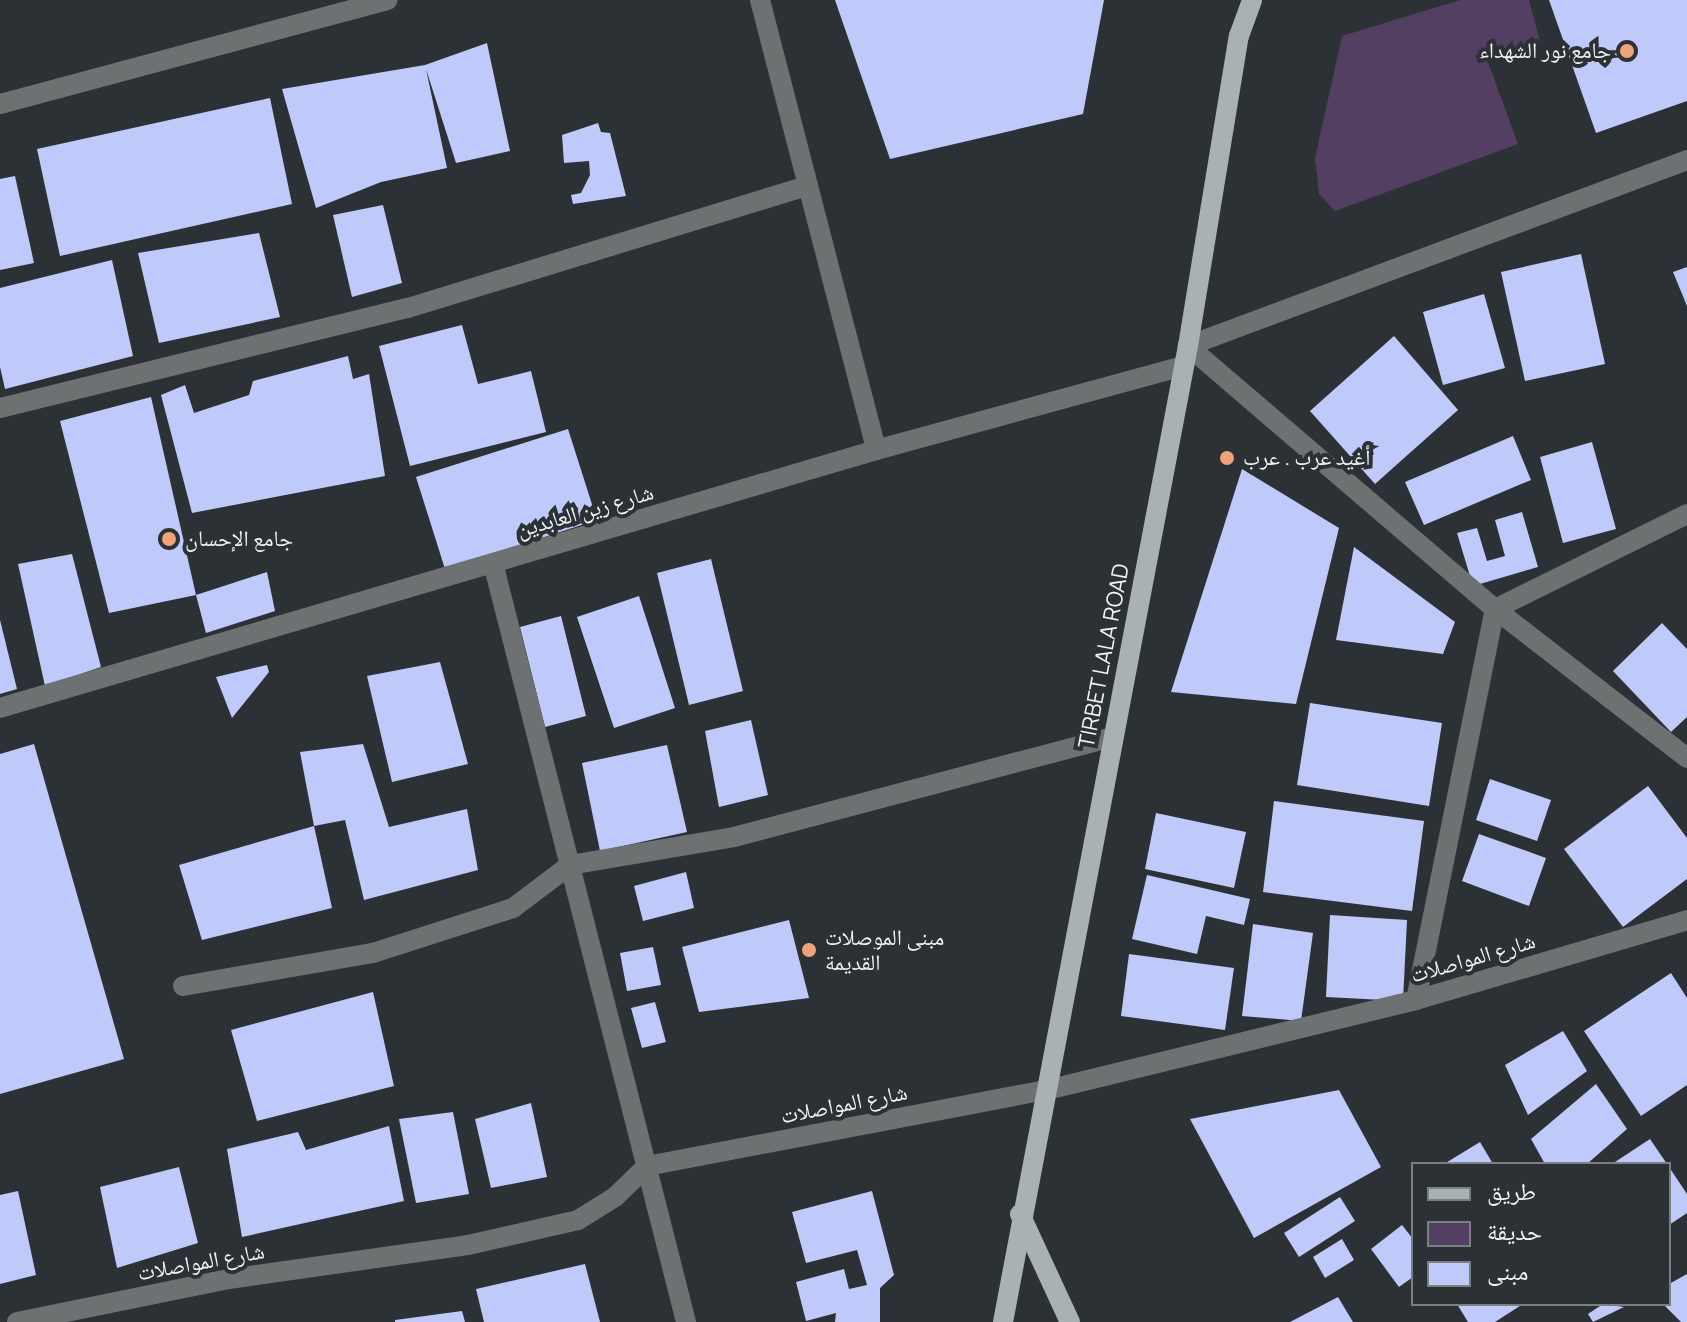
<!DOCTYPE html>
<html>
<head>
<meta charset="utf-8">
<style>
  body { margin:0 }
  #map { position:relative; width:1687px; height:1322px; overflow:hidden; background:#2c3135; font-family:Manrope,"Noto Naskh Arabic",sans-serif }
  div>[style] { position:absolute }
  .green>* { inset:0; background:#523f62 }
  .building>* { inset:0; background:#bfcafa }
  .minor>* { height:20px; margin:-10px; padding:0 10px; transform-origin:10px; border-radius:10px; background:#6d7172 }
  .major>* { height:20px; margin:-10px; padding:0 10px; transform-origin:10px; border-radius:10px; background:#a9b1b2 }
  .dots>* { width:22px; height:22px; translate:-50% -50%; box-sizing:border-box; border:4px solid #2c3135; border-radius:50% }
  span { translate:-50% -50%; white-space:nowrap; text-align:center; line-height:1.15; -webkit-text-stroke:8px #2c3135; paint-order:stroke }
  .poi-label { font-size:22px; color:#f0f3f6 }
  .right { translate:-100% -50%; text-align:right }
  .left { translate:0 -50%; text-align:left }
  .street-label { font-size:22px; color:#f0f3f6 }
  .legend { position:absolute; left:1411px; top:1162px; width:260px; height:144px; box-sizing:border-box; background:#2c3135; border:2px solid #7a7f82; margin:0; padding:10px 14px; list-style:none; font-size:24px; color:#f0f3f6 }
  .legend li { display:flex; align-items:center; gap:16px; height:40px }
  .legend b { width:40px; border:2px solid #7a7f82 }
</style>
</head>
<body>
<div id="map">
  <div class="green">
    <i style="clip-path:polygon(1460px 0,1529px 0,1540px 41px,1488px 62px,1518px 144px,1335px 211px,1319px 194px,1315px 158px,1342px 36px)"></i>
  </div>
  <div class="building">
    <i style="clip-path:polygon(835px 0,1104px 0,1083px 114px,890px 159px)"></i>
    <i style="clip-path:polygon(1549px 0,1687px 0,1687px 101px,1596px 133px)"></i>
    <i style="clip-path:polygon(487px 43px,510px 151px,456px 163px,426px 69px,447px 168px,381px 182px,316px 208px,282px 89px,425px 65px)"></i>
    <i style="clip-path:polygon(270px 98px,292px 204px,60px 256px,37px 149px)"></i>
    <i style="clip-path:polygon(598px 123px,601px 132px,610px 133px,626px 196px,573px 204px,571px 195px,581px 193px,590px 175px,589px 161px,564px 163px,562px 135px)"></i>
    <i style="clip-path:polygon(15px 176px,34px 263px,0 270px,0 179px)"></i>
    <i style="clip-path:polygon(383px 205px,402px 283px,352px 297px,333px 215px)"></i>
    <i style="clip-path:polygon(259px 233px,280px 317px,159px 343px,138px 253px)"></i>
    <i style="clip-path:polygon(1581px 254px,1605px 364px,1525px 381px,1501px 272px)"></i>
    <i style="clip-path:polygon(112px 260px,133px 356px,5px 389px,0 367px,0 288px)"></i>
    <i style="clip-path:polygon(1687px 267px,1687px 306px,1673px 272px)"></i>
    <i style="clip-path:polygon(1484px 294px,1505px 368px,1443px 385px,1423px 312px)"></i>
    <i style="clip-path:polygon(462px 325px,478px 384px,531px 371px,546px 432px,410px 466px,379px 346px)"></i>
    <i style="clip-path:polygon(1394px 336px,1458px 410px,1375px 484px,1310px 411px)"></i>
    <i style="clip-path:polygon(348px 356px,353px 379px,369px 374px,385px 476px,192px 513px,161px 395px,185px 385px,194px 413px,249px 395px,253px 381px)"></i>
    <i style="clip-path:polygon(151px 397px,196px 595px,109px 613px,60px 421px)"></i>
    <i style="clip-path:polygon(568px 429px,597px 520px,445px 569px,416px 477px)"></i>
    <i style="clip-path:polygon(1513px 436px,1531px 480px,1424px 525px,1405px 482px)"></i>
    <i style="clip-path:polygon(1592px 442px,1616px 529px,1563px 543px,1540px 457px)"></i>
    <i style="clip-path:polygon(1242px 469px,1339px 528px,1296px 704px,1171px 692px)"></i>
    <i style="clip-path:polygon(1522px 512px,1538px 567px,1473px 586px,1457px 533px,1477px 528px,1487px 561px,1505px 556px,1495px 520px)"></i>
    <i style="clip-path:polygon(1354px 547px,1455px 622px,1443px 654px,1336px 640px)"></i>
    <i style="clip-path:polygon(72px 554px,101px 667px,45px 686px,18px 564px)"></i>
    <i style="clip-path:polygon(711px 559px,743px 691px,689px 705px,657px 573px)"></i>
    <i style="clip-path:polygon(267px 572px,275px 611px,206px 633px,196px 595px)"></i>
    <i style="clip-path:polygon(639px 596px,675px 708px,614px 728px,577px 617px)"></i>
    <i style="clip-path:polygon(561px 616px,586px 716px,545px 727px,520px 627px)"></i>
    <i style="clip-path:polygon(0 620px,17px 689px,0 694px)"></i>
    <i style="clip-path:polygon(1662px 623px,1687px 649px,1687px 717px,1671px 732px,1613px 671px)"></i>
    <i style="clip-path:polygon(440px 662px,468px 764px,392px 782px,367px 676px)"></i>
    <i style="clip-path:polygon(267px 665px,269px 672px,232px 718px,216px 677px)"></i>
    <i style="clip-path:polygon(1310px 703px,1442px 723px,1429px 806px,1297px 785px)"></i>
    <i style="clip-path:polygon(751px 720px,768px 795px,719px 807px,705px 731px)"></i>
    <i style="clip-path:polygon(34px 744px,124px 1059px,0 1094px,0 754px)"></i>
    <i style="clip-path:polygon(363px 744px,389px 827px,467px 809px,478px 870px,364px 900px,345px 820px,314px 826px,300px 752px)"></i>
    <i style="clip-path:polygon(667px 745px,687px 832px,600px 851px,582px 763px)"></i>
    <i style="clip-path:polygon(1490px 779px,1551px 800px,1537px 841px,1476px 820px)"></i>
    <i style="clip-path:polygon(1648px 786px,1687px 838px,1687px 879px,1623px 927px,1564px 849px)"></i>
    <i style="clip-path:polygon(1274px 801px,1424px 821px,1412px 911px,1263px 892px)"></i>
    <i style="clip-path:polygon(1156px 813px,1246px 832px,1234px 888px,1145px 869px)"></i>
    <i style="clip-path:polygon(314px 826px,332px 908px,202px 940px,179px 865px)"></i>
    <i style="clip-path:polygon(1479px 834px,1546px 858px,1529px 906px,1462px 881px)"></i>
    <i style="clip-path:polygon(686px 872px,694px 908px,643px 921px,634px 886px)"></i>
    <i style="clip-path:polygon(1147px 875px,1250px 899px,1244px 925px,1206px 916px,1197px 954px,1132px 939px)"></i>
    <i style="clip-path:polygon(1330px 915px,1407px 920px,1403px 1001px,1326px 997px)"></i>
    <i style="clip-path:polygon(789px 920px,809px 998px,699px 1012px,682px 947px)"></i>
    <i style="clip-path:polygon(1253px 924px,1313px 933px,1301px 1021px,1242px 1016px)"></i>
    <i style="clip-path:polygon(653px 947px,661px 985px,627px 991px,620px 953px)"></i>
    <i style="clip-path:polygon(1129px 954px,1234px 968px,1225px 1030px,1121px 1016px)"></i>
    <i style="clip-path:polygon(1671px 973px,1687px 998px,1687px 1085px,1641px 1116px,1584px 1031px)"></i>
    <i style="clip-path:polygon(373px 992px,394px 1086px,257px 1121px,231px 1030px)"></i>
    <i style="clip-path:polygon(655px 1002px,666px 1042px,642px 1048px,631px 1008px)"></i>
    <i style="clip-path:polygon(1563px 1031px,1587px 1071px,1528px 1115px,1505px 1065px)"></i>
    <i style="clip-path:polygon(1596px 1084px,1627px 1129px,1587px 1164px,1545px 1164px,1531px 1139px)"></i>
    <i style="clip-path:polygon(1339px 1090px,1381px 1167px,1254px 1238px,1190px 1119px)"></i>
    <i style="clip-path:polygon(531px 1103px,547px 1177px,491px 1188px,475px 1119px)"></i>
    <i style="clip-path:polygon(453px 1112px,469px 1194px,416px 1203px,399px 1119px)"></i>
    <i style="clip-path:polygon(389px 1126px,404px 1201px,242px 1237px,227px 1149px,298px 1132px,306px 1150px)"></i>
    <i style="clip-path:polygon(1650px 1139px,1667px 1164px,1612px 1164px)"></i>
    <i style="clip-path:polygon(1480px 1142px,1493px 1164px,1444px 1164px)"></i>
    <i style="clip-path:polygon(179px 1167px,198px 1243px,117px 1268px,100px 1187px)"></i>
    <i style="clip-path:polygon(1669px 1167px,1687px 1194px,1687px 1213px,1669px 1225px)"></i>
    <i style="clip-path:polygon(18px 1191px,36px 1275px,0 1284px,0 1195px)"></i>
    <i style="clip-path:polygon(872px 1191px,894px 1275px,880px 1288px,880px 1322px,835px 1322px,836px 1313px,806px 1321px,796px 1282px,844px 1269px,849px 1289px,867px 1285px,857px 1250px,806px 1263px,792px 1212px)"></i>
    <i style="clip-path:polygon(1340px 1197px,1355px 1221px,1299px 1257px,1284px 1233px)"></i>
    <i style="clip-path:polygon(1402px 1225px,1413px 1239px,1413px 1277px,1399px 1287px,1371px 1249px)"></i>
    <i style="clip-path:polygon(1342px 1239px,1354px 1260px,1325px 1278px,1313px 1257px)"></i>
    <i style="clip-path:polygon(585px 1264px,600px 1322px,484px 1322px,476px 1289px)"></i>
    <i style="clip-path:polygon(1687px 1274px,1687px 1322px,1681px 1322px,1663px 1304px,1669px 1304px,1669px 1284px)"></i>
    <i style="clip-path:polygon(1338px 1297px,1353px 1322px,1290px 1322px)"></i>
    <i style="clip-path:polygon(1457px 1304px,1523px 1304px,1495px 1322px,1468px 1322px)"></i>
    <i style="clip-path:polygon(1603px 1304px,1624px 1307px,1593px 1322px,1588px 1314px)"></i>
    <i style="clip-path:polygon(462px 1311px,465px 1322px,395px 1322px,395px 1320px)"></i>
  </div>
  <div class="minor">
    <i style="left:760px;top:0;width:465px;rotate:75.5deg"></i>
    <i style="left:0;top:104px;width:401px;rotate:-15deg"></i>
    <i style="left:1687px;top:160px;width:533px;rotate:159.56deg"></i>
    <i style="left:1188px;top:346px;width:404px;rotate:40.6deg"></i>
    <i style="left:1495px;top:609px;width:243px;rotate:37.8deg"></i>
    <i style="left:0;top:408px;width:420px;rotate:-13.8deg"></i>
    <i style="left:408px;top:308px;width:418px;rotate:-17deg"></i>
    <i style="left:493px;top:563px;width:783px;rotate:75.73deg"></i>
    <i style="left:0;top:708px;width:913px;rotate:-16.41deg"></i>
    <i style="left:876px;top:450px;width:319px;rotate:-15.3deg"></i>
    <i style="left:183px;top:986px;width:193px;rotate:-9.9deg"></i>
    <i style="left:373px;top:953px;width:147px;rotate:-17.8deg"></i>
    <i style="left:513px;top:908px;width:71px;rotate:-37deg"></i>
    <i style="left:570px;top:865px;width:166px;rotate:-9.7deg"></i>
    <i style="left:734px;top:837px;width:392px;rotate:-14.8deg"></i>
    <i style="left:1416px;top:1000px;width:399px;rotate:-78.6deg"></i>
    <i style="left:1495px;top:609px;width:214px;rotate:-26.3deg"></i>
    <i style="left:17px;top:1322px;width:216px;rotate:-11.5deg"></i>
    <i style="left:229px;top:1279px;width:241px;rotate:-8.1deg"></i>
    <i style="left:468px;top:1245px;width:113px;rotate:-12.8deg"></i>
    <i style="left:578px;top:1220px;width:44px;rotate:-31.9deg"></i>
    <i style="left:615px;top:1197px;width:45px;rotate:-44.1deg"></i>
    <i style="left:647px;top:1166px;width:407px;rotate:-10.8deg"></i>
    <i style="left:1047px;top:1090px;width:380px;rotate:-13.7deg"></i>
    <i style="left:1416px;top:1000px;width:283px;rotate:-16.4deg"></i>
  </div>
  <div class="major">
    <i style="left:1020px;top:1214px;width:119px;rotate:65.2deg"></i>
    <i style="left:1003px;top:1322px;width:993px;rotate:-79.27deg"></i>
    <i style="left:1188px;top:346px;width:314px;rotate:-80.7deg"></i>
    <i style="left:1239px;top:36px;width:38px;rotate:-70deg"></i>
  </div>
  <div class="dots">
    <i style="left:1627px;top:51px;background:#f0a279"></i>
    <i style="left:1227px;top:458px;background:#f0a279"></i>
    <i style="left:169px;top:539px;background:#f0a279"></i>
    <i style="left:809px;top:950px;background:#f0a279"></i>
  </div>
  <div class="poi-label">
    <span class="right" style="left:1611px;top:51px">جامع نور الشهداء</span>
    <span class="left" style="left:1243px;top:458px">أغيد عرب . عرب</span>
    <span class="left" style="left:185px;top:539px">جامع الإحسان</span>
    <span class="left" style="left:825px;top:950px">مبنى الموصلات<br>القديمة</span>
  </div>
  <div class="street-label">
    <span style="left:585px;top:511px;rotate:-16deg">شارع زين العابدين</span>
    <span style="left:1104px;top:656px;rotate:-79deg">TIRBET LALA ROAD</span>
    <span style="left:1473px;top:958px;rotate:-16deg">شارع المواصلات</span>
    <span style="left:844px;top:1104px;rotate:-11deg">شارع المواصلات</span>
    <span style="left:201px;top:1262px;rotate:-10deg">شارع المواصلات</span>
  </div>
  <ul class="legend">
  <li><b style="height:10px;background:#a9b1b2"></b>طريق</li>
  <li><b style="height:22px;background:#523f62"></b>حديقة</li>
  <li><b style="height:22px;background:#bfcafa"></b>مبنى</li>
  </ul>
</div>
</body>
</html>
